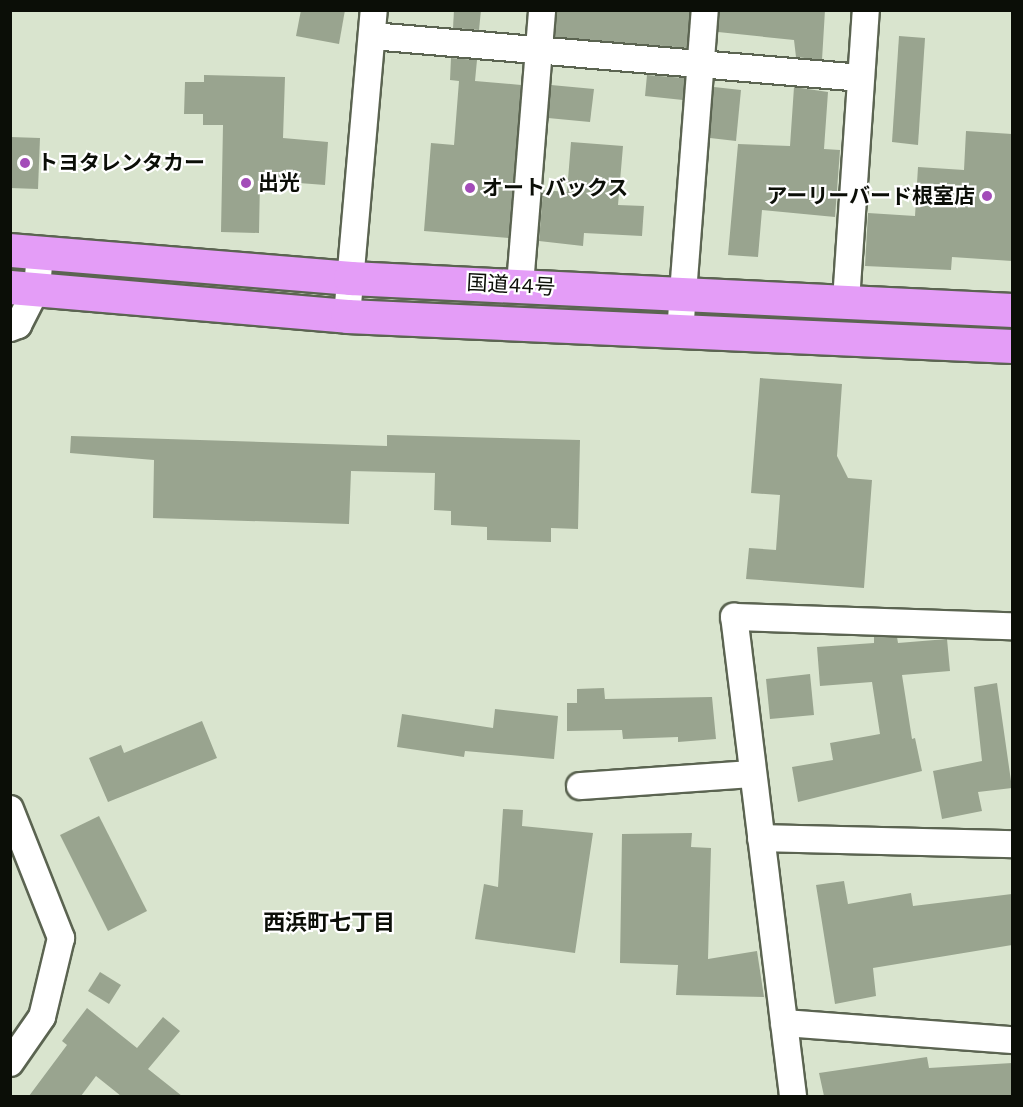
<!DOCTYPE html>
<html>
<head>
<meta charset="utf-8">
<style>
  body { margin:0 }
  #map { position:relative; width:1023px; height:1107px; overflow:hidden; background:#d9e4ce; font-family:"Work Sans","Noto Sans JP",sans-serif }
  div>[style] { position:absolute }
  .building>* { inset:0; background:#99a48f }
  .roads { filter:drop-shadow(2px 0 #5b6451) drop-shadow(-2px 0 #5b6451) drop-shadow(0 2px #5b6451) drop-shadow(0 -2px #5b6451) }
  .minor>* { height:26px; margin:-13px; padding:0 13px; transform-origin:13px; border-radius:13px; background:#fff }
  .highway>* { height:33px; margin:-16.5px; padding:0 16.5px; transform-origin:16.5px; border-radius:16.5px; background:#e49df7 }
  .dots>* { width:16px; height:16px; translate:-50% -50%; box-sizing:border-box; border:3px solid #fff; border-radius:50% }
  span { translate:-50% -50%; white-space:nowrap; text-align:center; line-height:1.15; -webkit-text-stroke:4.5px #fff; paint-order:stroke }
  .poi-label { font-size:21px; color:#0b0e07; font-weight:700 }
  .left { translate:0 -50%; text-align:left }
  .right { translate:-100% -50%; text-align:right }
  .street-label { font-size:21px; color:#0b0e07 }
  .neighbourhood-label { font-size:22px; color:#0b0e07; font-weight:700 }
  .frame { position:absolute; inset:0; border:12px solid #0b0e07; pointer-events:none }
</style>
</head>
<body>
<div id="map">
  <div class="building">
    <i style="clip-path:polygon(301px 10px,345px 10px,339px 44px,296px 36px)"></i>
    <i style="clip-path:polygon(454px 10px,481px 10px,479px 30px,453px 28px)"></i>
    <i style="clip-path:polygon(557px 10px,690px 10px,687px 48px,555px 37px)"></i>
    <i style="clip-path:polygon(720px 10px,825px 10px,822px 60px,796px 57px,794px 40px,718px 32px)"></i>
    <i style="clip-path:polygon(899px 36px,925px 38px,918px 145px,892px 142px)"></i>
    <i style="clip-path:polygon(451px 58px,477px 60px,475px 81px,521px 85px,509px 238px,424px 231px,431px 143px,454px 145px,459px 81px,450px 80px)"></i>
    <i style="clip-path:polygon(204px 75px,285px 77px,283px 138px,328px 142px,325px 185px,260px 180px,259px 233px,221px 232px,223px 125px,203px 125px,203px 114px,184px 114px,185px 82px,204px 82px)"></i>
    <i style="clip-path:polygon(647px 75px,685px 78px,683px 100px,645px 96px)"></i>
    <i style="clip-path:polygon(551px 85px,594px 89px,590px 122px,548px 118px)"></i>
    <i style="clip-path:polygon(714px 87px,741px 90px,736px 141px,710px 138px)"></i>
    <i style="clip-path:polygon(794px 87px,828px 92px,824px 149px,840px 150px,835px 217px,762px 210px,758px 257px,728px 255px,738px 144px,790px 146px)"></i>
    <i style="clip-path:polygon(966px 131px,1012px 134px,1012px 261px,952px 257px,951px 270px,865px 266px,868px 213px,915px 216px,918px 167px,964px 170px)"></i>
    <i style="clip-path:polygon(10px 137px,40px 138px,38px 189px,10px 188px)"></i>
    <i style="clip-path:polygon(571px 142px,623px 146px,618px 205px,644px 206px,642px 236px,584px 233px,583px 246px,539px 241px,543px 190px,567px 192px)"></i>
    <i style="clip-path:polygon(760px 378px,842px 384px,837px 456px,848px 478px,872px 480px,864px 588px,746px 579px,749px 548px,776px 550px,780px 495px,751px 493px)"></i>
    <i style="clip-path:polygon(387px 435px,580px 440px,578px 529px,551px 528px,551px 542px,487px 540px,487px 527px,451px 525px,451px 511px,434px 510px,435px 473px,351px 471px,349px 524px,153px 518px,154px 460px,70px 453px,71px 436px,387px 446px)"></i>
    <i style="clip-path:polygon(874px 637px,897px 637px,898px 643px,947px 639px,950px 671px,902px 675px,912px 739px,915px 738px,922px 771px,798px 802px,792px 767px,833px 760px,830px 743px,880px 734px,872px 682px,820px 686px,817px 647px,874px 643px)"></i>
    <i style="clip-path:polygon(810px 674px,814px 715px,770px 719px,766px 679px)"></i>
    <i style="clip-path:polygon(997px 683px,1012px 788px,978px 792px,982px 811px,942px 819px,933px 771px,982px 761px,974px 687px)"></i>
    <i style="clip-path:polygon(604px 688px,605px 699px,712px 697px,716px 739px,678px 742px,678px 737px,623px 739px,622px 730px,567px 731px,567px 703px,577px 703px,577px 689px)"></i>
    <i style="clip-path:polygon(495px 709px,558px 716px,554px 759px,465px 751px,464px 757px,397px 747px,402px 714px,493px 728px)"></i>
    <i style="clip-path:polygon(202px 721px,217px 758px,108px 802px,89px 758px,121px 745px,124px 753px)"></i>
    <i style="clip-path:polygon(503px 809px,523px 810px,522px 826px,593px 833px,575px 953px,475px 939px,484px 884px,498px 887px)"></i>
    <i style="clip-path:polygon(99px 816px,147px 911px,108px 931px,60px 835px)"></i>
    <i style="clip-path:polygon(692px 833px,691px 847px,711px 848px,708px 959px,757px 951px,764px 997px,676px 995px,678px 965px,620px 963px,622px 834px)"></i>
    <i style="clip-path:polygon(844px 881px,848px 904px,911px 893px,913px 906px,1012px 894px,1012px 945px,873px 968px,876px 996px,835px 1004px,816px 885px)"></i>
    <i style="clip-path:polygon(100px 972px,121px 985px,109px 1004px,88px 991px)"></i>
    <i style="clip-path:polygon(87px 1008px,137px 1048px,163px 1017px,180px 1031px,148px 1069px,182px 1096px,121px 1096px,96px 1076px,81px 1096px,29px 1096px,67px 1045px,62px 1041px)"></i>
    <i style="clip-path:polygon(927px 1057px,929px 1068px,1012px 1063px,1012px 1096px,824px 1096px,819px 1073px)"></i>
  </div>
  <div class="roads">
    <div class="minor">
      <i style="left:372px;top:36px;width:490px;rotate:4.9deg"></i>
      <i style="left:520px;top:285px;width:276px;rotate:-85.4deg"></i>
      <i style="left:846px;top:301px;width:292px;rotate:-86.1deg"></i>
      <i style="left:347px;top:316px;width:307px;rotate:-85deg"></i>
      <i style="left:10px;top:328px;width:9px;rotate:-21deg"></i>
      <i style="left:18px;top:325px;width:42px;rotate:-62.8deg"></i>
      <i style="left:37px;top:288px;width:37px;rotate:-85deg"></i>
      <i style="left:680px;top:332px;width:323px;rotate:-85.6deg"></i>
      <i style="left:580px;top:786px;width:173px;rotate:-4deg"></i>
      <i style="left:10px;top:809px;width:139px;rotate:68.4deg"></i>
      <i style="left:61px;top:938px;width:81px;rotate:103.5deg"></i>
      <i style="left:42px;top:1017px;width:56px;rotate:124.8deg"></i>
      <i style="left:761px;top:838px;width:251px;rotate:1.4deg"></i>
      <i style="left:784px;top:1023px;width:229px;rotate:4.3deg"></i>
      <i style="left:793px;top:1096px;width:483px;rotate:-97deg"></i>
      <i style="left:734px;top:617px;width:278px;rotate:1.9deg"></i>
    </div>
    <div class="highway">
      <i style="left:10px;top:250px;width:341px;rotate:4.7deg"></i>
      <i style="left:350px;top:278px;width:663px;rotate:2.77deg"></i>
      <i style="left:10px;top:287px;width:338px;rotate:4.9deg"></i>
      <i style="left:347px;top:316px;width:666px;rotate:2.58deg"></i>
    </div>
  </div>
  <div class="dots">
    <i style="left:25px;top:163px;background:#a34cb9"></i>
    <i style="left:246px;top:183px;background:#a34cb9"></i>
    <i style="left:470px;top:188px;background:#a34cb9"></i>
    <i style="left:987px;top:196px;background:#a34cb9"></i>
  </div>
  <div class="poi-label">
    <span class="left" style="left:37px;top:163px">トヨタレンタカー</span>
    <span class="left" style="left:258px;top:183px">出光</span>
    <span class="left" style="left:482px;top:188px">オートバックス</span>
    <span class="right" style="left:975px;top:196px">アーリーバード根室店</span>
  </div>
  <div class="street-label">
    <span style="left:511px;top:285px;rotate:3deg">国道44号</span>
  </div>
  <div class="neighbourhood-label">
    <span style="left:329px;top:923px">西浜町七丁目</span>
  </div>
  <div class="frame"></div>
</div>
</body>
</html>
